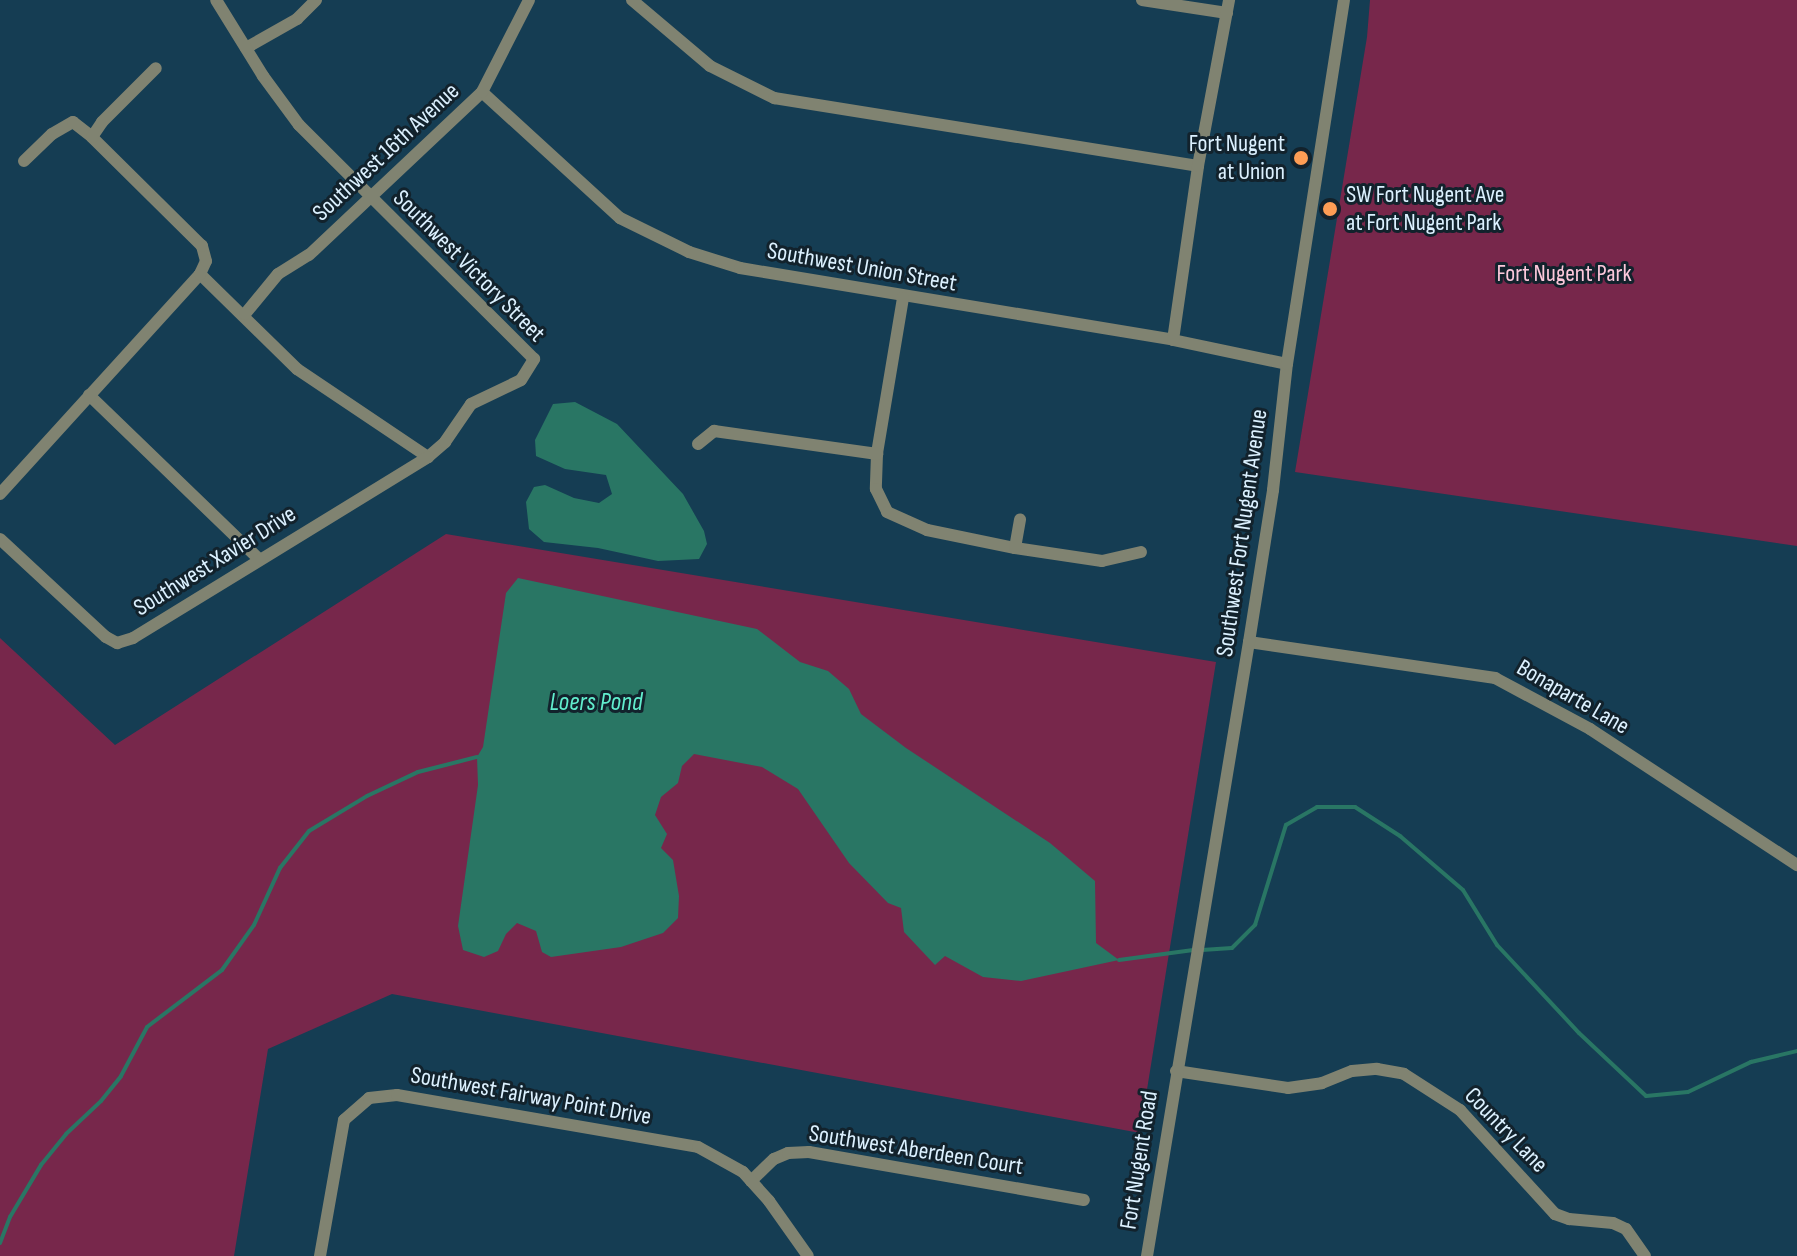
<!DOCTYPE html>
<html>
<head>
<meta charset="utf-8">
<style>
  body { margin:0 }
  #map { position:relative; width:1797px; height:1256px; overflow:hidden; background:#153d53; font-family:"Sofia Sans Condensed",sans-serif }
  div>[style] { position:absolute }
  .green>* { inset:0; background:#77274b }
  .water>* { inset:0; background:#297664 }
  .stream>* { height:4px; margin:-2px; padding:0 2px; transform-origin:2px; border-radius:2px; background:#297664 }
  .minor>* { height:12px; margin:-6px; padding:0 6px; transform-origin:6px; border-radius:6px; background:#808371 }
  .dots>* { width:22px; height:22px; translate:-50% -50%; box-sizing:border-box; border:4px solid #12222c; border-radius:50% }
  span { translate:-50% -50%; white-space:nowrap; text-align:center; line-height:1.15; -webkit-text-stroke:6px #12222c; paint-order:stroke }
  .poi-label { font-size:24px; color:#dcf1ff }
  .right { translate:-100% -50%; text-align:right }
  .left { translate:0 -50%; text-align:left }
  .street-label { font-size:24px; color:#dcf1ff }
  .park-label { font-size:24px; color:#fdc8db }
  .water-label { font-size:26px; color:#61edcd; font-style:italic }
</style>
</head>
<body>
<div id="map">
  <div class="green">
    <i style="clip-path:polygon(1370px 0,1797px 0,1797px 546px,1295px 472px,1367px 37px)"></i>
    <i style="clip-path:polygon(446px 534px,1216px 662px,1140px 1133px,392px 994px,268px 1049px,234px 1256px,0 1256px,0 638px,115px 745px)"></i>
  </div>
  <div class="water">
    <i style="clip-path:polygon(575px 402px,617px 424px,683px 494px,704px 531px,707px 544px,699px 559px,658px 561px,598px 548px,544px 542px,529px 529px,526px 502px,534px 487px,545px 485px,574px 498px,599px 503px,612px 494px,606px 475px,565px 469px,536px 456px,535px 440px,553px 404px)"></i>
    <i style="clip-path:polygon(518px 578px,757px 629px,800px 662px,828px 671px,849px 689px,861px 714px,906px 748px,1050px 843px,1095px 881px,1096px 943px,1119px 960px,1021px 981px,983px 977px,945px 956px,935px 965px,904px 932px,901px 908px,888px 903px,849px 863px,798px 789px,762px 767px,694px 754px,682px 766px,678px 783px,661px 797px,655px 815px,667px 834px,661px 848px,673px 860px,679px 896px,678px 918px,663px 933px,621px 947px,551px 957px,542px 952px,536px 931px,517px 923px,506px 934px,498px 951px,484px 957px,463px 950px,458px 926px,478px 785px,477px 757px,483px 747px,506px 593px)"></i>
  </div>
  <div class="stream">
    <i style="left:1202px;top:950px;width:30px;rotate:-4deg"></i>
    <i style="left:1232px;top:948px;width:33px;rotate:-45deg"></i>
    <i style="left:1255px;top:925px;width:105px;rotate:-72.8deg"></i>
    <i style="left:1286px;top:825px;width:36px;rotate:-30deg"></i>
    <i style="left:1317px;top:807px;width:38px"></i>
    <i style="left:1355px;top:807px;width:54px;rotate:32.8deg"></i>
    <i style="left:1400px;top:836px;width:83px;rotate:40.6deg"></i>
    <i style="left:1463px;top:890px;width:65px;rotate:58.3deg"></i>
    <i style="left:1497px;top:945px;width:120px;rotate:47deg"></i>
    <i style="left:1579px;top:1033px;width:92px;rotate:43.2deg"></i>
    <i style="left:1646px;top:1096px;width:42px;rotate:-5.4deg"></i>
    <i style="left:1688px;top:1092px;width:70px;rotate:-25.5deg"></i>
    <i style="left:1751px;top:1062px;width:47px;rotate:-13.4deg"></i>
    <i style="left:1119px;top:960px;width:75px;rotate:-7.7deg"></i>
    <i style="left:0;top:1243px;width:28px;rotate:-69deg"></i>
    <i style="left:10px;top:1217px;width:61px;rotate:-59.2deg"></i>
    <i style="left:41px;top:1165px;width:40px;rotate:-51deg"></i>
    <i style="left:66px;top:1134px;width:48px;rotate:-43.3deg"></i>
    <i style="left:101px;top:1101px;width:32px;rotate:-51deg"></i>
    <i style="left:121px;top:1076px;width:55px;rotate:-62deg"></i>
    <i style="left:147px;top:1027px;width:94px;rotate:-37.2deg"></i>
    <i style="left:222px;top:970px;width:55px;rotate:-54.6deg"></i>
    <i style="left:254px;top:925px;width:63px;rotate:-65.5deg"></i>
    <i style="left:280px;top:868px;width:47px;rotate:-51.9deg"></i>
    <i style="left:309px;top:831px;width:68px;rotate:-31.1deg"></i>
    <i style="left:367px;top:796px;width:56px;rotate:-25.2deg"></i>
    <i style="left:418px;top:772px;width:61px;rotate:-14.3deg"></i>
  </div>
  <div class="minor">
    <i style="left:632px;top:0;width:102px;rotate:40.2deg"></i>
    <i style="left:710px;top:66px;width:72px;rotate:26.6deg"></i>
    <i style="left:774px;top:98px;width:429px;rotate:9.1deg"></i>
    <i style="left:1142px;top:0;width:86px;rotate:8.7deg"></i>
    <i style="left:246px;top:48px;width:59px;rotate:-29.6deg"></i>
    <i style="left:297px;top:19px;width:27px;rotate:-45deg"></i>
    <i style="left:482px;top:92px;width:187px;rotate:42.4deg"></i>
    <i style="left:620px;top:218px;width:77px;rotate:26.2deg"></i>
    <i style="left:689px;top:252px;width:53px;rotate:17.4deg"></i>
    <i style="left:740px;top:268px;width:439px;rotate:9.4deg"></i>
    <i style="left:1173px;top:340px;width:116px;rotate:11.9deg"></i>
    <i style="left:24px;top:161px;width:39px;rotate:-44deg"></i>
    <i style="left:52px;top:134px;width:24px;rotate:-30deg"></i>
    <i style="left:73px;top:122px;width:24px;rotate:38deg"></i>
    <i style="left:200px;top:274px;width:136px;rotate:44.4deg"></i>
    <i style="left:297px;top:369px;width:158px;rotate:33.9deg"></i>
    <i style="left:428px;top:457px;width:23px;rotate:-41deg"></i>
    <i style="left:445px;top:442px;width:46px;rotate:-55.6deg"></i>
    <i style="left:471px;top:404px;width:55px;rotate:-25.6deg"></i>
    <i style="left:521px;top:380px;width:25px;rotate:-58deg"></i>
    <i style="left:534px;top:359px;width:332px;rotate:-135.1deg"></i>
    <i style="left:299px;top:125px;width:61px;rotate:-126.3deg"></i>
    <i style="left:263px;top:76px;width:89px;rotate:-121.7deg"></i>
    <i style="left:903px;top:298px;width:158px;rotate:99.5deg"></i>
    <i style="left:877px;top:454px;width:35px;rotate:92deg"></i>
    <i style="left:876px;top:489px;width:25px;rotate:64deg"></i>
    <i style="left:887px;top:512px;width:44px;rotate:24.2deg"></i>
    <i style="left:927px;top:530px;width:90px;rotate:11.6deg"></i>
    <i style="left:1015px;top:548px;width:88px;rotate:8.5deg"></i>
    <i style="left:1102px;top:561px;width:40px;rotate:-13deg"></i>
    <i style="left:245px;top:314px;width:52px;rotate:-50.5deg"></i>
    <i style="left:278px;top:274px;width:36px;rotate:-32deg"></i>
    <i style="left:309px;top:255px;width:238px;rotate:-43.3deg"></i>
    <i style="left:482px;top:92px;width:103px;rotate:-62.9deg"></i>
    <i style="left:1173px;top:340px;width:176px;rotate:-81.8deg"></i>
    <i style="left:1198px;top:166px;width:169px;rotate:-79.4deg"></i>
    <i style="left:89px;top:395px;width:236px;rotate:44deg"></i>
    <i style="left:698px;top:444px;width:21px;rotate:-39deg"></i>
    <i style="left:714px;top:431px;width:165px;rotate:8deg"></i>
    <i style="left:0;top:494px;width:297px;rotate:-47.7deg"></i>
    <i style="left:200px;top:274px;width:14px;rotate:-65deg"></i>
    <i style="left:206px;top:261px;width:16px;rotate:-105deg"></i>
    <i style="left:202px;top:246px;width:155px;rotate:-135.3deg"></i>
    <i style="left:92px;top:137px;width:18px;rotate:-56deg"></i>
    <i style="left:102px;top:122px;width:76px;rotate:-45deg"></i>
    <i style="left:0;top:539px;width:144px;rotate:42.8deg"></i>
    <i style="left:106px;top:637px;width:13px;rotate:29deg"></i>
    <i style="left:117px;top:643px;width:17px;rotate:-17deg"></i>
    <i style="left:133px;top:638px;width:346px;rotate:-31.5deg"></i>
    <i style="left:1015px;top:548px;width:29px;rotate:-80deg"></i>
    <i style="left:1249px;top:642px;width:249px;rotate:8.3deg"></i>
    <i style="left:1495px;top:678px;width:108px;rotate:28.2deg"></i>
    <i style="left:1590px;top:729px;width:248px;rotate:33.3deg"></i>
    <i style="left:1176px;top:1071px;width:113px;rotate:8.6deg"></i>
    <i style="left:1288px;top:1088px;width:34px;rotate:-8deg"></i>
    <i style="left:1322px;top:1083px;width:32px;rotate:-22deg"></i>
    <i style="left:1352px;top:1071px;width:25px;rotate:-5deg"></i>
    <i style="left:1377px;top:1069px;width:27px;rotate:10deg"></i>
    <i style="left:1404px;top:1074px;width:67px;rotate:32.7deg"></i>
    <i style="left:1460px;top:1110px;width:141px;rotate:47.6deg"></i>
    <i style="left:1555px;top:1214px;width:15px;rotate:20deg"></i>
    <i style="left:1569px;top:1219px;width:44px;rotate:5.2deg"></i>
    <i style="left:1613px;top:1223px;width:14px;rotate:25deg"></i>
    <i style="left:1626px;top:1229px;width:33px;rotate:55deg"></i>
    <i style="left:751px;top:1181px;width:32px;rotate:-44deg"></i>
    <i style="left:774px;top:1159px;width:15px;rotate:-23deg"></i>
    <i style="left:788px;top:1153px;width:21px;rotate:-3deg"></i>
    <i style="left:809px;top:1152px;width:279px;rotate:9.9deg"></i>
    <i style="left:320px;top:1256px;width:138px;rotate:-80deg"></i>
    <i style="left:344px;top:1120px;width:33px;rotate:-41deg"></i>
    <i style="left:369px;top:1098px;width:28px;rotate:-6deg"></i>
    <i style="left:397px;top:1095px;width:305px;rotate:9.8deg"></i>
    <i style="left:698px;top:1147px;width:51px;rotate:29.1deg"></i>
    <i style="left:743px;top:1172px;width:39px;rotate:48deg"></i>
    <i style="left:769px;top:1201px;width:67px;rotate:54.7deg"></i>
    <i style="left:1147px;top:1256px;width:622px;rotate:-80.57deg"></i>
    <i style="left:1249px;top:642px;width:154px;rotate:-81deg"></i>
    <i style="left:1273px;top:490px;width:127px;rotate:-83.7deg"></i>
    <i style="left:1287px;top:364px;width:368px;rotate:-81.1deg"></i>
  </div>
  <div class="dots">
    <i style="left:1301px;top:158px;background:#fd9d55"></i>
    <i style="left:1330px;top:209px;background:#fd9d55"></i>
  </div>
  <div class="poi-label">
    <span class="right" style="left:1285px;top:158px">Fort Nugent<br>at Union</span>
    <span class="left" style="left:1346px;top:209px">SW Fort Nugent Ave<br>at Fort Nugent Park</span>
  </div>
  <div class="street-label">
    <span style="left:386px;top:152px;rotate:-43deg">Southwest 16th Avenue</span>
    <span style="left:469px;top:266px;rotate:45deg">Southwest Victory Street</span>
    <span style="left:862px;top:267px;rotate:10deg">Southwest Union Street</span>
    <span style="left:1242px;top:533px;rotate:-82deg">Southwest Fort Nugent Avenue</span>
    <span style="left:215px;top:561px;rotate:-32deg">Southwest Xavier Drive</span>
    <span style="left:1573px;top:697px;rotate:30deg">Bonaparte Lane</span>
    <span style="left:531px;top:1096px;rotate:10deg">Southwest Fairway Point Drive</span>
    <span style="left:1506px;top:1130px;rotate:46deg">Country Lane</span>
    <span style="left:916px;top:1150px;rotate:9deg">Southwest Aberdeen Court</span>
    <span style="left:1139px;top:1160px;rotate:-81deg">Fort Nugent Road</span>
  </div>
  <div class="park-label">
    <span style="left:1564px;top:274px">Fort Nugent Park</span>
  </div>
  <div class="water-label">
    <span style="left:596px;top:703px">Loers Pond</span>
  </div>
</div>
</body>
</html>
